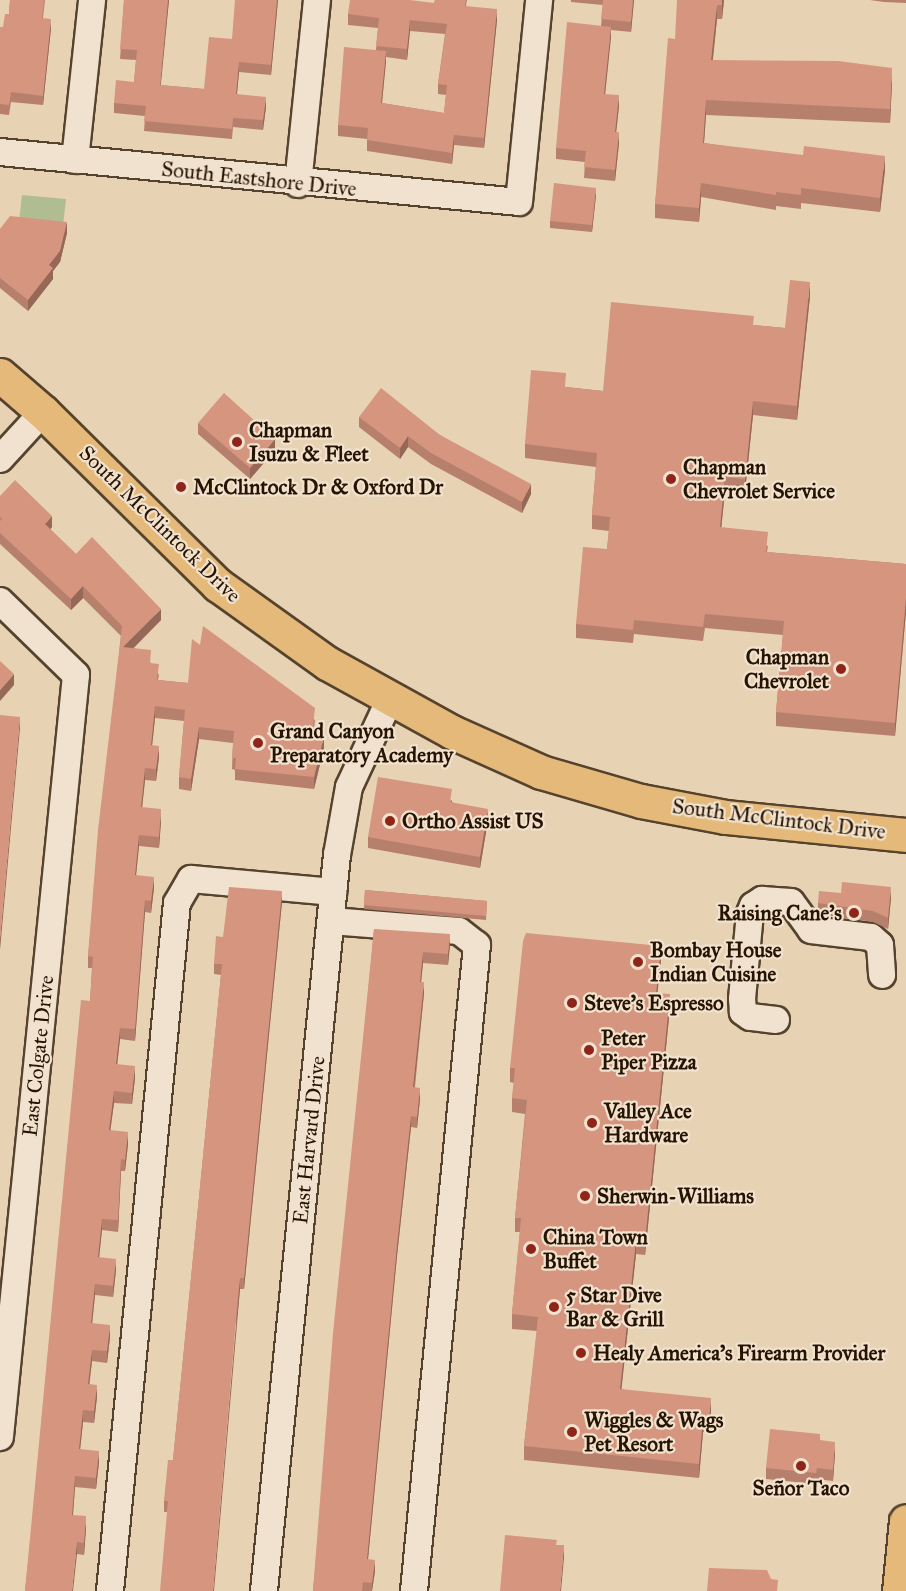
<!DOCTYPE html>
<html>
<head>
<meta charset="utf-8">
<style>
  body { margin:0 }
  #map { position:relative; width:906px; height:1591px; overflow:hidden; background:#e8d2b4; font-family:"IM FELL Great Primer",serif }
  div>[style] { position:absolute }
  .green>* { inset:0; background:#b0bd91 }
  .roads { filter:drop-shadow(2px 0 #56432d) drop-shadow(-2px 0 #56432d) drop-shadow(0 2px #56432d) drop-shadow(0 -2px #56432d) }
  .minor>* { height:26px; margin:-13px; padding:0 13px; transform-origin:13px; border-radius:13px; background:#f0e2ce }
  .major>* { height:33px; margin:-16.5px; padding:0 16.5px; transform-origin:16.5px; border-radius:16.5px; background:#e4b97a }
  .wall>* { inset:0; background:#b7806c }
  .shaded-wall>* { inset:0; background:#956858 }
  .building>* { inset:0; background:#d5957e }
  .dots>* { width:16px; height:16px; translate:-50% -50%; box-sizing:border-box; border:3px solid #f0e2ce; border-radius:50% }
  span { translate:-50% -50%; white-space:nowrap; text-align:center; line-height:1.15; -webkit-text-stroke:4.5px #f0e2ce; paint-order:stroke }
  .street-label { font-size:21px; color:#261300 }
  .poi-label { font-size:21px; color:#261300; font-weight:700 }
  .left { translate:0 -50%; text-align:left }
  .right { translate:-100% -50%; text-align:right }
</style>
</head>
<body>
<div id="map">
  <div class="green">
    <i style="clip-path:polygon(22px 195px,66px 199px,63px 226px,19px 222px)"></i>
  </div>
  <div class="roads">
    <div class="minor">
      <i style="left:0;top:152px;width:521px;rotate:5.5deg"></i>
      <i style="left:519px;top:202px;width:203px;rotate:-84.3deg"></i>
      <i style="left:75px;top:160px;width:161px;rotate:-83.9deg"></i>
      <i style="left:298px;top:184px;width:185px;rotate:-84.1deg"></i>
      <i style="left:0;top:459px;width:64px;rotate:-47.5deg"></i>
      <i style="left:0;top:601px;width:106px;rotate:44.2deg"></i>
      <i style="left:76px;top:675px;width:766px;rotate:95.7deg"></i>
      <i style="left:331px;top:921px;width:128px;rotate:4.5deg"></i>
      <i style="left:459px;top:931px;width:23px;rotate:38deg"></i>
      <i style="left:477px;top:945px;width:649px;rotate:95.57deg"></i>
      <i style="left:776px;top:1020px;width:26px;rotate:-173deg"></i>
      <i style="left:750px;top:1017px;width:9px;rotate:-144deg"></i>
      <i style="left:743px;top:1012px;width:13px;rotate:-94deg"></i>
      <i style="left:742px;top:999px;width:86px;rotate:-84.7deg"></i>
      <i style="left:750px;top:913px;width:8px;rotate:-67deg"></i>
      <i style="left:753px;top:906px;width:11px;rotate:-34deg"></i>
      <i style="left:762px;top:900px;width:29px;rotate:4deg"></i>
      <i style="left:791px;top:902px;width:34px;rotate:54deg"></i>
      <i style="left:811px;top:930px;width:60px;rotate:6.7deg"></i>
      <i style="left:871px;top:937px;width:12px;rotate:42deg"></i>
      <i style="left:880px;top:945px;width:30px;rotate:86deg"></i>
      <i style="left:110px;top:1591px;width:691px;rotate:-84.44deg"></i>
      <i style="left:177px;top:903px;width:28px;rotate:-60deg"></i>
      <i style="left:191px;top:879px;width:143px;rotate:5.2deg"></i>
      <i style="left:264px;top:1591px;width:740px;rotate:-84.34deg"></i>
      <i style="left:337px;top:855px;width:69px;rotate:-80deg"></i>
      <i style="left:349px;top:787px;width:97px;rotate:-65deg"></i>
    </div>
    <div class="major">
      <i style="left:0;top:375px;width:57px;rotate:40.7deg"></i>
      <i style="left:43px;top:412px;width:246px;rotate:44.7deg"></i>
      <i style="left:218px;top:585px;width:134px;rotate:35.6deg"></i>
      <i style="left:327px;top:663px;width:143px;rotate:28.9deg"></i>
      <i style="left:452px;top:732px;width:98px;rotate:24.2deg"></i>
      <i style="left:541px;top:772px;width:104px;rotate:16.2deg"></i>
      <i style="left:641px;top:801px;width:86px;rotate:10.7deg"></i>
      <i style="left:726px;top:817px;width:181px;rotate:5.7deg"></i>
      <i style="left:899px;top:1591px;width:70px;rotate:-84.3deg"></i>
    </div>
  </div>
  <div class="wall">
    <i style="clip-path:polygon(10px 0,45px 0,43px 18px,51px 28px,43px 105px,11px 102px,9px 115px,0 114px,0 27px,3px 27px,9px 14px)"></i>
    <i style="clip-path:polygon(124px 0,169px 0,160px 85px,204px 89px,232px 39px,278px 0,271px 75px,239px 72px,237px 94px,266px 107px,263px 130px,233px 127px,232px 139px,144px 131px,145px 116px,114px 113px,114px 103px,134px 82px,136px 60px,120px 59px)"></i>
    <i style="clip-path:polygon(evenodd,435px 0,467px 0,466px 6px,497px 20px,484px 148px,454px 145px,452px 164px,367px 151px,367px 139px,338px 136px,338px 125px,376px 50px,378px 28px,348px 25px,348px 14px,434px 3px,435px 0,410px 31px,445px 34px,438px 84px,438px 94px,446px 95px,444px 113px,382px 103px,386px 57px,407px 60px,410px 31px)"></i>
    <i style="clip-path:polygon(571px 0,634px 0,631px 32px,611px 30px,605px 94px,619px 106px,616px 132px,619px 143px,615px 181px,584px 178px,585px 162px,556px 159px,556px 148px,601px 26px,603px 5px,571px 2px)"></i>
    <i style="clip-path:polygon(724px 0,722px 19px,717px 19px,713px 60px,892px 83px,890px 123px,706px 115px,704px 143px,885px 170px,880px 212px,801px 203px,801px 209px,776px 206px,776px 210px,701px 197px,699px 222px,655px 218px,655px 204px,675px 39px)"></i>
    <i style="clip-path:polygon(870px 0,906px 0,906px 3px,884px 2px)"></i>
    <i style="clip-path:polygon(596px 195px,592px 232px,550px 228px,550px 221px)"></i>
    <i style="clip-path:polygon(0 229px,67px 233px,60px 262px,53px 271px,53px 279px,28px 311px,0 288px)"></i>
    <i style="clip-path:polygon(810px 296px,797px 420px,753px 415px,745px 492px,725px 491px,721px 528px,768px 546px,767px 552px,906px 564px,906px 611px,895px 736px,776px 726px,776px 712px,783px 635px,705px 628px,703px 641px,634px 634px,633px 643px,576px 638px,576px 624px,607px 549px,609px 531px,592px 529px,592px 515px,596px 467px,525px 458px,525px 444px,566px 387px,603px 391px,754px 325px,785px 328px)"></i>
    <i style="clip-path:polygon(359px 417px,440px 435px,531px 494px,522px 513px,431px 464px,408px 447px,400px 459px,359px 427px)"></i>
    <i style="clip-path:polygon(198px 423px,275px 450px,250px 479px,198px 434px)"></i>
    <i style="clip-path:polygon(0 496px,52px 527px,50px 529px,76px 554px,161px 620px,134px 648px,151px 663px,159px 675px,158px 680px,188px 683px,200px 645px,315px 720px,314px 728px,324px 748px,314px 789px,235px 780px,235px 770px,232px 769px,233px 743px,199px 739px,191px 791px,179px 789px,179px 777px,184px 721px,155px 718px,152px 745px,159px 757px,156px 781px,145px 780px,142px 807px,161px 821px,159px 848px,139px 846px,136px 875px,154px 888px,151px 913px,145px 912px,135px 1041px,120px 1039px,117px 1065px,135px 1078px,132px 1104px,114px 1103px,110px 1130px,128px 1144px,125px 1171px,121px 1171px,118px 1232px,102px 1230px,99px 1257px,116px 1270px,113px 1297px,95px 1295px,92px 1323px,110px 1337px,107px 1363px,92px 1361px,89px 1384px,97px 1397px,94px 1423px,83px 1422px,80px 1449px,99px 1462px,96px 1489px,75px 1487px,73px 1515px,86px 1528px,84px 1555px,77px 1554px,25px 1591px,90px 1001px,92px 968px,88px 968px,88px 956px,121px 636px,83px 598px,71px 610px,0 544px)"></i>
    <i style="clip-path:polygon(452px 800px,452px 802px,488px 820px,480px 868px,368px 848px,368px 837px)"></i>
    <i style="clip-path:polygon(365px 890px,487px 901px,486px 920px,364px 909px)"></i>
    <i style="clip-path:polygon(891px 898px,888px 929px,873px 922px,818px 914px,818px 903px)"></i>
    <i style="clip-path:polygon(282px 902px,244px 1289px,240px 1289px,237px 1319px,167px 1512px,164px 1512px,164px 1501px,173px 1460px,221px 975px,214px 974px,214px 964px,223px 937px)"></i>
    <i style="clip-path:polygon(374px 929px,450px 945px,448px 965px,423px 963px,421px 982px,424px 993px,415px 1087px,420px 1099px,417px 1128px,411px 1127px,397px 1256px,368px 1559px,375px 1571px,372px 1591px,313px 1591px)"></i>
    <i style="clip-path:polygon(661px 960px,657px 993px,670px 1008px,645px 1255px,636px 1254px,621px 1389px,711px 1412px,709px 1433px,703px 1432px,699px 1478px,524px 1460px,524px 1446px,537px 1331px,512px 1329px,512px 1314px,520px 1232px,515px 1232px,515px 1218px,525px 1114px,512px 1112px,512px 1098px,514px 1083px,510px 1082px,510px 1068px)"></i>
    <i style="clip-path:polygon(820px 1440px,835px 1453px,833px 1481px,817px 1479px,816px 1484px,766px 1479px,766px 1468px)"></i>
  </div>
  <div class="shaded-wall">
    <i style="clip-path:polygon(168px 0,169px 0,160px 94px,160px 85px)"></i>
    <i style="clip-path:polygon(277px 0,278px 0,271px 75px,271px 65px)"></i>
    <i style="clip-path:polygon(633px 0,634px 0,631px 32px,631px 22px)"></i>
    <i style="clip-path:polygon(722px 0,724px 0,722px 19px)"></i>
    <i style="clip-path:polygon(717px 5px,717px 19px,711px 74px,711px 60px)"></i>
    <i style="clip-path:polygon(497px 9px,497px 20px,484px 148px,484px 138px)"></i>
    <i style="clip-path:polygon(51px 19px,51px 28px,43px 105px,43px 96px)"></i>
    <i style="clip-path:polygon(410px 20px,410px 31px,407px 60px,407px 49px)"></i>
    <i style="clip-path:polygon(611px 27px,611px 38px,604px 105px,604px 94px)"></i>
    <i style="clip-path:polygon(386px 51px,386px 62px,381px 113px,381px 103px)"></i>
    <i style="clip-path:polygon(239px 62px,239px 72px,236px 104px,236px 94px)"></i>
    <i style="clip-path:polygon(892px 68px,892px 83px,890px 123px,890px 109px)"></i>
    <i style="clip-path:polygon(619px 95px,619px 106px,615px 143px,615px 132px)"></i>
    <i style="clip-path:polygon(266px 97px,266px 107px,263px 130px,263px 120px)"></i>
    <i style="clip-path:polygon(706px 100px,706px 115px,703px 157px,703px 143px)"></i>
    <i style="clip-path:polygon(619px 132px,619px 143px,615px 181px,615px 170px)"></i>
    <i style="clip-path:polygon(454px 135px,454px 145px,452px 164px,452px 153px)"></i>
    <i style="clip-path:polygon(885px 156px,885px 170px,880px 212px,880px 198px)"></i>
    <i style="clip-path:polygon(701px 183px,701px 197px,699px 222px,699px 208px)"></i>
    <i style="clip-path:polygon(596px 188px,596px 195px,592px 232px,592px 225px)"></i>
    <i style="clip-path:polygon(67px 222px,67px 233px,60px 262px,53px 271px,53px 279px,28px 311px,28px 300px,49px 265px)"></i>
    <i style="clip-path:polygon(810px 282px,810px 296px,797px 420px,797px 406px)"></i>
    <i style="clip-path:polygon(753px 401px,753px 415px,745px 492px,745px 479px)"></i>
    <i style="clip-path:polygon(408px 436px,408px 447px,400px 459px,400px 448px)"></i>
    <i style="clip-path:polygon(275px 439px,275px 450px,250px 479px,250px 468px)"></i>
    <i style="clip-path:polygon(725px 477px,725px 491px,720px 541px,720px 527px)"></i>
    <i style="clip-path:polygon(531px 484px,531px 494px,522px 513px,522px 502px)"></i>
    <i style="clip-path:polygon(52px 516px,52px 527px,45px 536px,45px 524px)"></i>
    <i style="clip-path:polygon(83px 586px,83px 598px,71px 610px,71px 599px)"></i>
    <i style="clip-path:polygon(906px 598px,906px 611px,895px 736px,895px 723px)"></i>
    <i style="clip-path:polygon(161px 609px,161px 620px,123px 658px,123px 647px)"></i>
    <i style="clip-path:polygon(14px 674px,14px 685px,0 701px,0 690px)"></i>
    <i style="clip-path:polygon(155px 706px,155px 718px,151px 756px,151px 745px)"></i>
    <i style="clip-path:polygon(20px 717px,20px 728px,0 950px,0 939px)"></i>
    <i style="clip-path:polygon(199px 727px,199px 739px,191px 791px,191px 779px)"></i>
    <i style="clip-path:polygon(324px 736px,324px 748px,314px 789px,314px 777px)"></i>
    <i style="clip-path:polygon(159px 746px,159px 757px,156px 781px,156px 769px)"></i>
    <i style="clip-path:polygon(145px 768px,145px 780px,141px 818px,141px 807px)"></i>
    <i style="clip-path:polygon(161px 809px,161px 821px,159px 848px,159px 837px)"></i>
    <i style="clip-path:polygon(488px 809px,488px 820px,480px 868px,480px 857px)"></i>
    <i style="clip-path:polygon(139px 835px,139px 846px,135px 886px,135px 875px)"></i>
    <i style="clip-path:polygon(154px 877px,154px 888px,151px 913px,151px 901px)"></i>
    <i style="clip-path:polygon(891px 887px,891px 898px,888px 929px,888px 918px)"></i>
    <i style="clip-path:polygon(282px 891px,282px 902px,244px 1289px,244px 1278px)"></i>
    <i style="clip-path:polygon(145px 900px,145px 912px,135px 1041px,135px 1029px)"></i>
    <i style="clip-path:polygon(450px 934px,450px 945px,448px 965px,448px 954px)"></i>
    <i style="clip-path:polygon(661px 946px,661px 960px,656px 1007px,656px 993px)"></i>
    <i style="clip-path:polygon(423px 952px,423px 963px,420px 993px,420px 982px)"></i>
    <i style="clip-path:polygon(424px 982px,424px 993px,413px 1098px,413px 1087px)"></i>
    <i style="clip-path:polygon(670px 994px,670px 1008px,645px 1255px,645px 1241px)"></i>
    <i style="clip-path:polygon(120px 1028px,120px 1039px,116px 1076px,116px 1064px)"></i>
    <i style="clip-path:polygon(135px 1066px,135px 1078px,132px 1104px,132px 1093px)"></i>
    <i style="clip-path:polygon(420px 1088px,420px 1099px,417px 1128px,417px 1117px)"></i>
    <i style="clip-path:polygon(114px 1091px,114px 1103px,109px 1141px,109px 1130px)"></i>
    <i style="clip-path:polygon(411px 1116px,411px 1127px,397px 1256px,367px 1570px,367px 1559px,397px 1245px)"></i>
    <i style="clip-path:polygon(128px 1132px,128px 1144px,125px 1171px,125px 1160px)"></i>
    <i style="clip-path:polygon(121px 1159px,121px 1171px,118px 1232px,118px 1220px)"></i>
    <i style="clip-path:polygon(102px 1219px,102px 1230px,98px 1268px,98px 1257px)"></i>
    <i style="clip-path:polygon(636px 1240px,636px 1254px,620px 1403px,620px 1389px)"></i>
    <i style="clip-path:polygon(116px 1259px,116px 1270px,113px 1297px,113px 1286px)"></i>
    <i style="clip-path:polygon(240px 1278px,240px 1289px,214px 1591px,213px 1591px)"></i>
    <i style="clip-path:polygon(95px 1284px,95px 1295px,91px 1335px,91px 1323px)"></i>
    <i style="clip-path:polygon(110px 1325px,110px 1337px,107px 1363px,107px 1351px)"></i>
    <i style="clip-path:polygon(92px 1350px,92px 1361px,88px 1396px,88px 1384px)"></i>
    <i style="clip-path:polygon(97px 1385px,97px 1397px,94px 1423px,94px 1411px)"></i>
    <i style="clip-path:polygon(711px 1398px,711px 1412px,709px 1433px,709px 1419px)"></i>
    <i style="clip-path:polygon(83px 1410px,83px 1422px,79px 1460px,79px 1449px)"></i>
    <i style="clip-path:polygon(703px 1418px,703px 1432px,699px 1478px,699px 1464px)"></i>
    <i style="clip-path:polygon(835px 1442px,835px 1453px,833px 1481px,833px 1470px)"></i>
    <i style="clip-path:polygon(99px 1451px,99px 1462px,96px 1489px,96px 1478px)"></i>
    <i style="clip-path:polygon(75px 1476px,75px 1487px,72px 1527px,72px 1515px)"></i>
    <i style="clip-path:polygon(86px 1516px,86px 1528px,84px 1555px,84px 1543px)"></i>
    <i style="clip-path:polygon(77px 1542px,77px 1554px,73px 1591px,72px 1591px)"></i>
    <i style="clip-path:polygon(564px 1545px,564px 1558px,561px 1591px,560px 1591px)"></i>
    <i style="clip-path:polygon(375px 1560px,375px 1571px,372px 1591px,372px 1583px)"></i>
  </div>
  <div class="building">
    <i style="clip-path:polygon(10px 0,44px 0,42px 18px,51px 19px,43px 96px,11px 92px,9px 105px,0 104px,0 27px,3px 27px,5px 14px,9px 14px)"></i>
    <i style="clip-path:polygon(124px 0,168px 0,160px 85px,204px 89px,209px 37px,232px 39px,235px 0,277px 0,271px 65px,239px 62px,236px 94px,266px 97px,263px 120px,233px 118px,232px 129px,144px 121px,146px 106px,114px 103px,116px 80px,134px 82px,137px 50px,120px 49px)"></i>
    <i style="clip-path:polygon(350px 0,410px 0,434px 3px,435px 0,466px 0,465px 6px,497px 9px,484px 138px,454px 135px,452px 153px,367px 140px,368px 128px,338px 125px,344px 47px,386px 51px,381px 103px,444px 113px,447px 85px,438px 84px,447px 24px,410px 20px,407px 49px,376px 46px,379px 18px,348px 14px)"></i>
    <i style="clip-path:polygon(603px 0,633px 0,631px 22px,601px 19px)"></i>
    <i style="clip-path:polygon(677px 0,722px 0,722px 5px,717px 5px,711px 60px,838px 61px,892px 68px,890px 109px,706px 100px,703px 143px,803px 155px,804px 146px,885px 156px,880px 198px,801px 188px,801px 195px,776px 192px,776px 195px,701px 183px,699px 208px,655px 204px,668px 38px,675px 39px)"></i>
    <i style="clip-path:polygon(567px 22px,611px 27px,604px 94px,619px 95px,615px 132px,619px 132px,615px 170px,584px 167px,586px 151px,556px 148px)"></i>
    <i style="clip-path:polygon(554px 183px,596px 188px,592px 225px,550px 221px)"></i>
    <i style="clip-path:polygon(10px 216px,67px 222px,60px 251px,49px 265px,53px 268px,28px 300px,0 278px,0 229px)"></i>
    <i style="clip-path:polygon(790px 280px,810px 282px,797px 406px,753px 401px,745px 479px,725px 477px,720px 527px,768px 532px,766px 552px,906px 564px,906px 598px,895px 723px,776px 712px,784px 621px,705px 614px,703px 627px,634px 620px,633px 630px,576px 624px,583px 547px,607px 549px,610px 517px,592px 515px,597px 453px,525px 444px,531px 370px,566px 373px,565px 387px,603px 391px,611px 302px,754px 316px,753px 325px,785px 328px)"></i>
    <i style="clip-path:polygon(381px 388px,440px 435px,531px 484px,522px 502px,431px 453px,408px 436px,400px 448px,359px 417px)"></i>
    <i style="clip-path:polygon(224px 393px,275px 439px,250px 468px,198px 423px)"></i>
    <i style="clip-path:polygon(15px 480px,52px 516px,45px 524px,76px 554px,92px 537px,161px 609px,123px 647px,151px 650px,150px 663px,159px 664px,157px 680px,188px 683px,192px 639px,200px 645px,203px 626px,315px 708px,313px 727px,324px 736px,314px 777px,235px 769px,236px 758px,232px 758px,234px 731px,199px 727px,191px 779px,179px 777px,185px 710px,155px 706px,151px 745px,159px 746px,156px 769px,145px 768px,141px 807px,161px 809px,159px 837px,139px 835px,135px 875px,154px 877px,151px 901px,145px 900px,135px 1029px,120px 1028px,116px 1064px,135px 1066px,132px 1093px,114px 1091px,109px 1130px,128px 1132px,125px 1160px,121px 1159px,118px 1220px,102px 1219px,98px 1257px,116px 1259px,113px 1286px,95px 1284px,91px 1323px,110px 1325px,107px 1351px,92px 1350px,88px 1384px,97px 1385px,94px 1411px,83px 1410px,79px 1449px,99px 1451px,96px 1478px,75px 1476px,72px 1515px,86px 1516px,84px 1543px,77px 1542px,72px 1591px,25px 1591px,81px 1000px,90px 1001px,93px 957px,88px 956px,98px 830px,122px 626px,83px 586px,71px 599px,0 533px,0 521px,2px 519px,0 517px,0 496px)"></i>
    <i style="clip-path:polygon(0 661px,14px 674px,0 690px)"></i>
    <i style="clip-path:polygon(0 715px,20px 717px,0 939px)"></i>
    <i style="clip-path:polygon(378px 777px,452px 789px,450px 802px,488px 809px,480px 857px,368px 837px)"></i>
    <i style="clip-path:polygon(842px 882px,891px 887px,888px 918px,873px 911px,818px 903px,819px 891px,841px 893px)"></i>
    <i style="clip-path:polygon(229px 887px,282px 891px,244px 1278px,240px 1278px,237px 1308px,213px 1591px,160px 1591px,168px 1501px,164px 1501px,168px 1460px,173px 1460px,222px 964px,214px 964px,216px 936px,223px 937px)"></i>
    <i style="clip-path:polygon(365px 890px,487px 901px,486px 916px,364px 905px)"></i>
    <i style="clip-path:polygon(374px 929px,450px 934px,448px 954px,423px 952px,420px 982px,424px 982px,413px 1087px,420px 1088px,417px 1117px,411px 1116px,397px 1245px,367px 1559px,375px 1560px,372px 1583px,363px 1582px,362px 1591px,313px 1591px,333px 1333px)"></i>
    <i style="clip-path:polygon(526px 933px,661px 946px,656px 993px,670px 994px,645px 1241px,636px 1240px,620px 1389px,711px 1398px,709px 1419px,703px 1418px,699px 1464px,524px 1446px,538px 1317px,512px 1314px,521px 1218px,515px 1218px,527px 1100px,512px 1098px,515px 1068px,510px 1068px,523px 941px)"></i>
    <i style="clip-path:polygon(770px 1429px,820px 1434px,820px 1440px,835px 1442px,833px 1470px,817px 1468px,816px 1473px,766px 1468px)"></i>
    <i style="clip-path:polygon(505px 1535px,557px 1540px,556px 1545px,564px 1545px,560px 1591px,500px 1591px)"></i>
    <i style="clip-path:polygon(709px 1568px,767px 1570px,771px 1579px,778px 1580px,777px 1591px,707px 1591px)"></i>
  </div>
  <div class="dots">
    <i style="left:237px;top:442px;background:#8f2418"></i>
    <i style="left:671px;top:479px;background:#8f2418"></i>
    <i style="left:181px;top:487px;background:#8f2418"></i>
    <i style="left:841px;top:669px;background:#8f2418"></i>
    <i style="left:258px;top:743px;background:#8f2418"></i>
    <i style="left:390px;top:821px;background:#8f2418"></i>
    <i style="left:854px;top:913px;background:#8f2418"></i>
    <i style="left:638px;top:962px;background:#8f2418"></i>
    <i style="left:572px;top:1003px;background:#8f2418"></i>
    <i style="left:589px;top:1050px;background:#8f2418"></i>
    <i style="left:592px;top:1123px;background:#8f2418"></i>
    <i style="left:585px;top:1196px;background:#8f2418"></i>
    <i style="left:531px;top:1249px;background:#8f2418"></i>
    <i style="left:554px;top:1307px;background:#8f2418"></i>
    <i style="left:581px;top:1353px;background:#8f2418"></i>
    <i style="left:572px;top:1432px;background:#8f2418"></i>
    <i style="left:801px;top:1466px;background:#8f2418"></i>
  </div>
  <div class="street-label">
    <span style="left:259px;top:179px;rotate:6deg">South Eastshore Drive</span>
    <span style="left:160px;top:524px;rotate:44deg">South McClintock Drive</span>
    <span style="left:779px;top:819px;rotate:7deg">South McClintock Drive</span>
    <span style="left:38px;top:1056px;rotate:-84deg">East Colgate Drive</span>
    <span style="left:309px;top:1140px;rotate:-84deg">East Harvard Drive</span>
  </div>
  <div class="poi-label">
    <span class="left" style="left:249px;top:442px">Chapman<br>Isuzu &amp; Fleet</span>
    <span class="left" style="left:683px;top:479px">Chapman<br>Chevrolet Service</span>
    <span class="left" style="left:193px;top:487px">McClintock Dr &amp; Oxford Dr</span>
    <span class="right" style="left:829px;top:669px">Chapman<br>Chevrolet</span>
    <span class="left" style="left:270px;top:743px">Grand Canyon<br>Preparatory Academy</span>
    <span class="left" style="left:402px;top:821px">Ortho Assist US</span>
    <span class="right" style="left:842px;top:913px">Raising Cane's</span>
    <span class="left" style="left:650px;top:962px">Bombay House<br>Indian Cuisine</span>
    <span class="left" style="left:584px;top:1003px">Steve's Espresso</span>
    <span class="left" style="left:601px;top:1050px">Peter<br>Piper Pizza</span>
    <span class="left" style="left:604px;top:1123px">Valley Ace<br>Hardware</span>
    <span class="left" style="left:597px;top:1196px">Sherwin-Williams</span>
    <span class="left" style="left:543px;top:1249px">China Town<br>Buffet</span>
    <span class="left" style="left:566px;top:1307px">5 Star Dive<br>Bar &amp; Grill</span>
    <span class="left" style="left:593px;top:1353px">Healy America's Firearm Provider</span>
    <span class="left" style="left:584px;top:1432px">Wiggles &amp; Wags<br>Pet Resort</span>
    <span style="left:801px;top:1488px">Señor Taco</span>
  </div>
</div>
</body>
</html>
